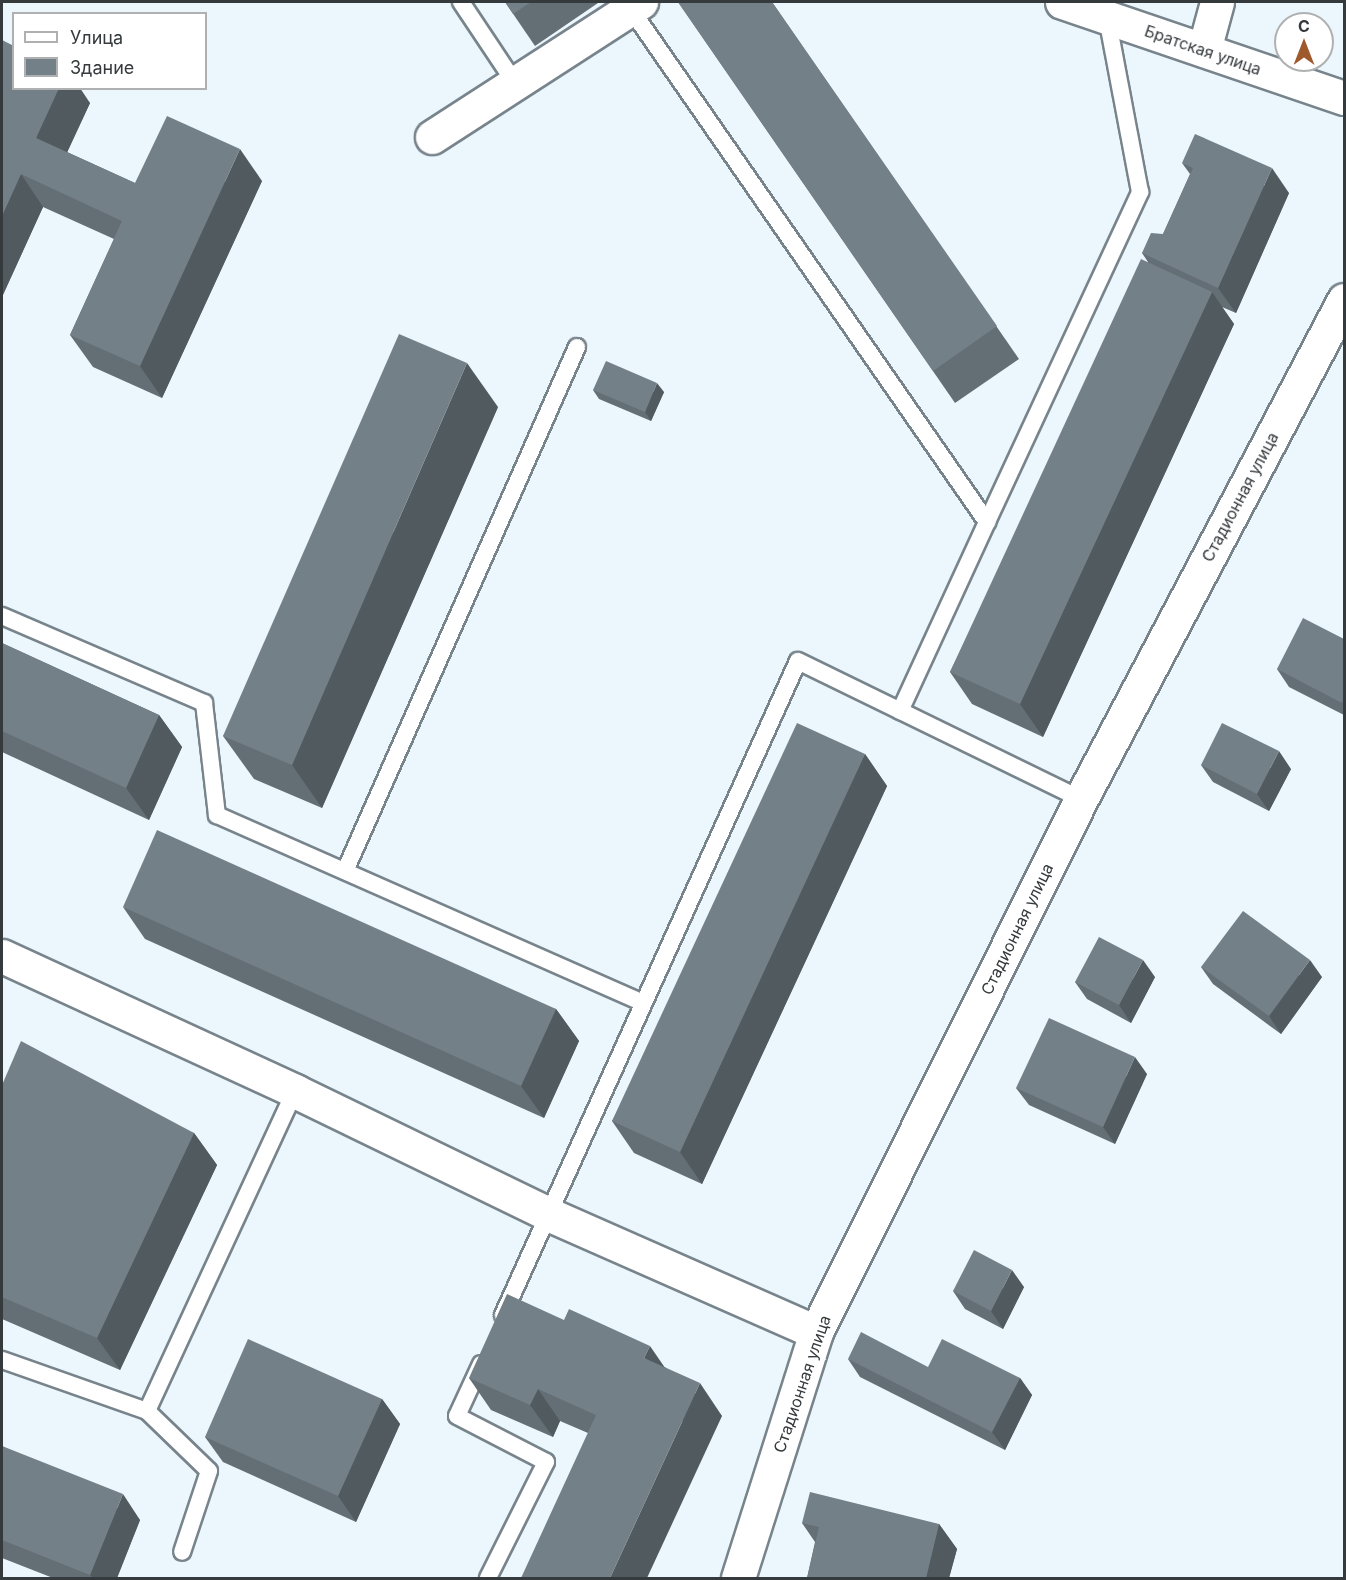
<!DOCTYPE html>
<html>
<head>
<meta charset="utf-8">
<style>
  body { margin:0 }
  #map { position:relative; width:1346px; height:1580px; overflow:hidden; background:#ebf6fd; font-family:Inter,sans-serif }
  div>[style] { position:absolute }
  .roads { filter:drop-shadow(2px 0 #78848c) drop-shadow(-2px 0 #78848c) drop-shadow(0 2px #78848c) drop-shadow(0 -2px #78848c) }
  .lane>* { height:16px; margin:-8px; padding:0 8px; transform-origin:8px; border-radius:8px; background:#fff }
  .street>* { height:33px; margin:-16.5px; padding:0 16.5px; transform-origin:16.5px; border-radius:16.5px; background:#fff }
  .wall>* { inset:0; background:#646e75 }
  .shaded-wall>* { inset:0; background:#515a5f }
  .building>* { inset:0; background:#748088 }
  span { translate:-50% -50%; white-space:nowrap; text-align:center; line-height:1.15; -webkit-text-stroke:6px #fff; paint-order:stroke }
  .street-label { font-size:16px; color:#353a3d }
  .frame { position:absolute; inset:0; border:3px solid #353a3d; pointer-events:none }
  .legend { position:absolute; left:12px; top:12px; width:195px; height:78px; box-sizing:border-box; background:#fff; border:2px solid #aeb0b1; margin:0; padding:8px 10px; list-style:none; font-size:18px; color:#353a3d }
  .legend li { display:flex; align-items:center; gap:12px; height:30px }
  .legend b { width:30px; border:2px solid #aeb0b1 }
  .north { position:absolute; left:1274px; top:12px; width:60px; height:60px; box-sizing:border-box; background:#fff; border:2px solid #aeb0b1; border-radius:50%; rotate:0deg; font-size:16px; font-weight:700; line-height:24px; text-align:center; color:#353a3d }
  .north::after { content:''; display:block; margin:auto; width:21px; height:27px; background:#9e5a2c; clip-path:polygon(50% 0,100% 100%,50% 72%,0 100%) }
</style>
</head>
<body>
<div id="map">
  <div class="roads">
    <div class="lane">
      <i style="left:461px;top:2px;width:97px;rotate:56.3deg"></i>
      <i style="left:630px;top:8px;width:626px;rotate:55.22deg"></i>
      <i style="left:987px;top:522px;width:208px;rotate:114.7deg"></i>
      <i style="left:987px;top:522px;width:364px;rotate:-65.1deg"></i>
      <i style="left:1140px;top:192px;width:178px;rotate:-100.7deg"></i>
      <i style="left:2px;top:616px;width:220px;rotate:23.3deg"></i>
      <i style="left:204px;top:703px;width:113px;rotate:83.4deg"></i>
      <i style="left:217px;top:815px;width:466px;rotate:23.8deg"></i>
      <i style="left:345px;top:871px;width:573px;rotate:-66.12deg"></i>
      <i style="left:503px;top:1315px;width:717px;rotate:-65.72deg"></i>
      <i style="left:798px;top:661px;width:315px;rotate:26deg"></i>
      <i style="left:2px;top:1360px;width:154px;rotate:19.4deg"></i>
      <i style="left:147px;top:1411px;width:353px;rotate:-65.2deg"></i>
      <i style="left:481px;top:1364px;width:57px;rotate:114.8deg"></i>
      <i style="left:457px;top:1416px;width:100px;rotate:27.3deg"></i>
      <i style="left:546px;top:1462px;width:130px;rotate:116.6deg"></i>
      <i style="left:147px;top:1411px;width:86px;rotate:44.1deg"></i>
      <i style="left:209px;top:1471px;width:85px;rotate:108.4deg"></i>
    </div>
    <div class="street">
      <i style="left:1062px;top:2px;width:298px;rotate:18.8deg"></i>
      <i style="left:1204px;top:50px;width:50px;rotate:-74.8deg"></i>
      <i style="left:432px;top:137px;width:249px;rotate:-32.9deg"></i>
      <i style="left:2px;top:956px;width:323px;rotate:24.7deg"></i>
      <i style="left:295px;top:1091px;width:281px;rotate:25.9deg"></i>
      <i style="left:548px;top:1214px;width:293px;rotate:23.8deg"></i>
      <i style="left:738px;top:1578px;width:258px;rotate:-72.4deg"></i>
      <i style="left:816px;top:1332px;width:595px;rotate:-63.56deg"></i>
      <i style="left:1081px;top:799px;width:564px;rotate:-62.21deg"></i>
    </div>
  </div>
  <div class="wall">
    <i style="clip-path:polygon(505px 2px,597px 2px,598px 3px,535px 46px)"></i>
    <i style="clip-path:polygon(678px 2px,772px 2px,1019px 359px,955px 403px)"></i>
    <i style="clip-path:polygon(2px 40px,90px 103px,67px 152px,135px 183px,262px 181px,162px 398px,93px 367px,70px 335px,114px 239px,43px 207px,2px 297px)"></i>
    <i style="clip-path:polygon(1182px 163px,1289px 193px,1236px 313px,1222px 307px,1234px 324px,1043px 737px,972px 704px,950px 672px,1148px 262px,1142px 253px,1163px 234px,1190px 174px)"></i>
    <i style="clip-path:polygon(593px 390px,664px 392px,651px 421px,599px 399px)"></i>
    <i style="clip-path:polygon(498px 407px,322px 808px,254px 779px,223px 736px)"></i>
    <i style="clip-path:polygon(1344px 639px,1344px 715px,1289px 687px,1277px 669px)"></i>
    <i style="clip-path:polygon(2px 643px,159px 715px,182px 747px,149px 820px,2px 752px)"></i>
    <i style="clip-path:polygon(865px 754px,887px 786px,702px 1184px,634px 1153px,612px 1121px)"></i>
    <i style="clip-path:polygon(1201px 765px,1291px 769px,1269px 811px,1213px 782px)"></i>
    <i style="clip-path:polygon(123px 907px,556px 1009px,579px 1041px,544px 1118px,145px 939px)"></i>
    <i style="clip-path:polygon(1201px 967px,1322px 977px,1281px 1034px,1213px 984px)"></i>
    <i style="clip-path:polygon(1155px 977px,1131px 1023px,1087px 999px,1075px 982px)"></i>
    <i style="clip-path:polygon(1147px 1074px,1115px 1144px,1029px 1105px,1016px 1088px)"></i>
    <i style="clip-path:polygon(2px 1085px,194px 1133px,217px 1165px,120px 1370px,2px 1319px)"></i>
    <i style="clip-path:polygon(1024px 1287px,1003px 1329px,965px 1309px,953px 1291px)"></i>
    <i style="clip-path:polygon(848px 1359px,1020px 1378px,1032px 1395px,1005px 1450px,860px 1377px)"></i>
    <i style="clip-path:polygon(665px 1367px,722px 1416px,588px 1433px,560px 1421px,553px 1437px,491px 1410px,469px 1378px)"></i>
    <i style="clip-path:polygon(382px 1399px,400px 1424px,356px 1522px,223px 1462px,205px 1437px)"></i>
    <i style="clip-path:polygon(2px 1446px,140px 1520px,117px 1578px,53px 1578px,2px 1558px)"></i>
    <i style="clip-path:polygon(802px 1523px,939px 1524px,957px 1549px,949px 1578px,807px 1578px,815px 1542px)"></i>
  </div>
  <div class="shaded-wall">
    <i style="clip-path:polygon(59px 88px,80px 88px,90px 103px,59px 170px,36px 138px)"></i>
    <i style="clip-path:polygon(240px 149px,262px 181px,162px 398px,140px 366px)"></i>
    <i style="clip-path:polygon(1272px 168px,1289px 193px,1236px 313px,1218px 288px)"></i>
    <i style="clip-path:polygon(21px 174px,43px 207px,2px 297px,2px 216px)"></i>
    <i style="clip-path:polygon(1212px 292px,1234px 324px,1043px 737px,1020px 704px)"></i>
    <i style="clip-path:polygon(467px 363px,498px 407px,322px 808px,292px 765px)"></i>
    <i style="clip-path:polygon(657px 383px,664px 392px,651px 421px,645px 412px)"></i>
    <i style="clip-path:polygon(159px 715px,182px 747px,149px 820px,126px 788px)"></i>
    <i style="clip-path:polygon(1279px 751px,1291px 769px,1269px 811px,1257px 794px)"></i>
    <i style="clip-path:polygon(865px 754px,887px 786px,702px 1184px,680px 1152px)"></i>
    <i style="clip-path:polygon(1143px 960px,1155px 977px,1131px 1023px,1119px 1005px)"></i>
    <i style="clip-path:polygon(1310px 960px,1322px 977px,1281px 1034px,1269px 1016px)"></i>
    <i style="clip-path:polygon(556px 1009px,579px 1041px,544px 1118px,521px 1086px)"></i>
    <i style="clip-path:polygon(1135px 1057px,1147px 1074px,1115px 1144px,1103px 1127px)"></i>
    <i style="clip-path:polygon(194px 1133px,217px 1165px,120px 1370px,97px 1338px)"></i>
    <i style="clip-path:polygon(1012px 1270px,1024px 1287px,1003px 1329px,991px 1311px)"></i>
    <i style="clip-path:polygon(650px 1346px,672px 1378px,644px 1358px)"></i>
    <i style="clip-path:polygon(1020px 1378px,1032px 1395px,1005px 1450px,992px 1432px)"></i>
    <i style="clip-path:polygon(700px 1383px,722px 1416px,647px 1578px,610px 1578px)"></i>
    <i style="clip-path:polygon(538px 1389px,560px 1421px,553px 1437px,530px 1405px)"></i>
    <i style="clip-path:polygon(382px 1399px,400px 1424px,356px 1522px,338px 1496px)"></i>
    <i style="clip-path:polygon(123px 1494px,140px 1520px,117px 1578px,93px 1578px,90px 1575px)"></i>
    <i style="clip-path:polygon(939px 1524px,957px 1549px,949px 1578px,926px 1578px)"></i>
  </div>
  <div class="building">
    <i style="clip-path:polygon(505px 2px,531px 2px,513px 14px)"></i>
    <i style="clip-path:polygon(678px 2px,772px 2px,997px 326px,933px 371px)"></i>
    <i style="clip-path:polygon(2px 40px,14px 46px,14px 88px,59px 88px,36px 138px,135px 183px,167px 116px,240px 149px,140px 366px,70px 335px,122px 221px,21px 174px,2px 216px)"></i>
    <i style="clip-path:polygon(1195px 134px,1272px 168px,1218px 288px,1142px 253px,1151px 233px,1163px 234px,1193px 168px,1182px 163px)"></i>
    <i style="clip-path:polygon(1141px 259px,1212px 292px,1020px 704px,950px 672px)"></i>
    <i style="clip-path:polygon(399px 334px,467px 363px,292px 765px,223px 736px)"></i>
    <i style="clip-path:polygon(606px 361px,657px 383px,645px 412px,593px 390px)"></i>
    <i style="clip-path:polygon(1303px 618px,1344px 639px,1344px 698px,1342px 703px,1277px 669px)"></i>
    <i style="clip-path:polygon(2px 643px,159px 715px,126px 788px,2px 731px)"></i>
    <i style="clip-path:polygon(797px 723px,865px 754px,680px 1152px,612px 1121px)"></i>
    <i style="clip-path:polygon(1222px 723px,1279px 751px,1257px 794px,1201px 765px)"></i>
    <i style="clip-path:polygon(157px 830px,556px 1009px,521px 1086px,123px 907px)"></i>
    <i style="clip-path:polygon(1243px 911px,1310px 960px,1269px 1016px,1201px 967px)"></i>
    <i style="clip-path:polygon(1099px 937px,1143px 960px,1119px 1005px,1075px 982px)"></i>
    <i style="clip-path:polygon(1049px 1018px,1135px 1057px,1103px 1127px,1016px 1088px)"></i>
    <i style="clip-path:polygon(21px 1041px,194px 1133px,97px 1338px,2px 1297px,2px 1085px)"></i>
    <i style="clip-path:polygon(974px 1250px,1012px 1270px,991px 1311px,953px 1291px)"></i>
    <i style="clip-path:polygon(507px 1294px,564px 1320px,569px 1309px,650px 1346px,644px 1358px,700px 1383px,610px 1578px,521px 1578px,596px 1415px,538px 1389px,530px 1405px,469px 1378px)"></i>
    <i style="clip-path:polygon(861px 1332px,928px 1367px,942px 1339px,1020px 1378px,992px 1432px,848px 1359px)"></i>
    <i style="clip-path:polygon(248px 1339px,382px 1399px,338px 1496px,205px 1437px)"></i>
    <i style="clip-path:polygon(2px 1446px,123px 1494px,90px 1575px,2px 1540px)"></i>
    <i style="clip-path:polygon(810px 1492px,939px 1524px,926px 1578px,807px 1578px,819px 1527px,802px 1523px)"></i>
  </div>
  <div class="street-label">
    <span style="left:1203px;top:50px;rotate:19deg">Братская улица</span>
    <span style="left:1240px;top:497px;rotate:-62deg">Стадионная улица</span>
    <span style="left:1017px;top:929px;rotate:-64deg">Стадионная улица</span>
    <span style="left:802px;top:1384px;rotate:-71deg">Стадионная улица</span>
  </div>
  <div class="frame"></div>
  <ul class="legend">
  <li><b style="height:8px;background:#fff"></b>Улица</li>
  <li><b style="height:16px;background:#748088"></b>Здание</li>
  </ul>
  <div class="north">С</div>
</div>
</body>
</html>
